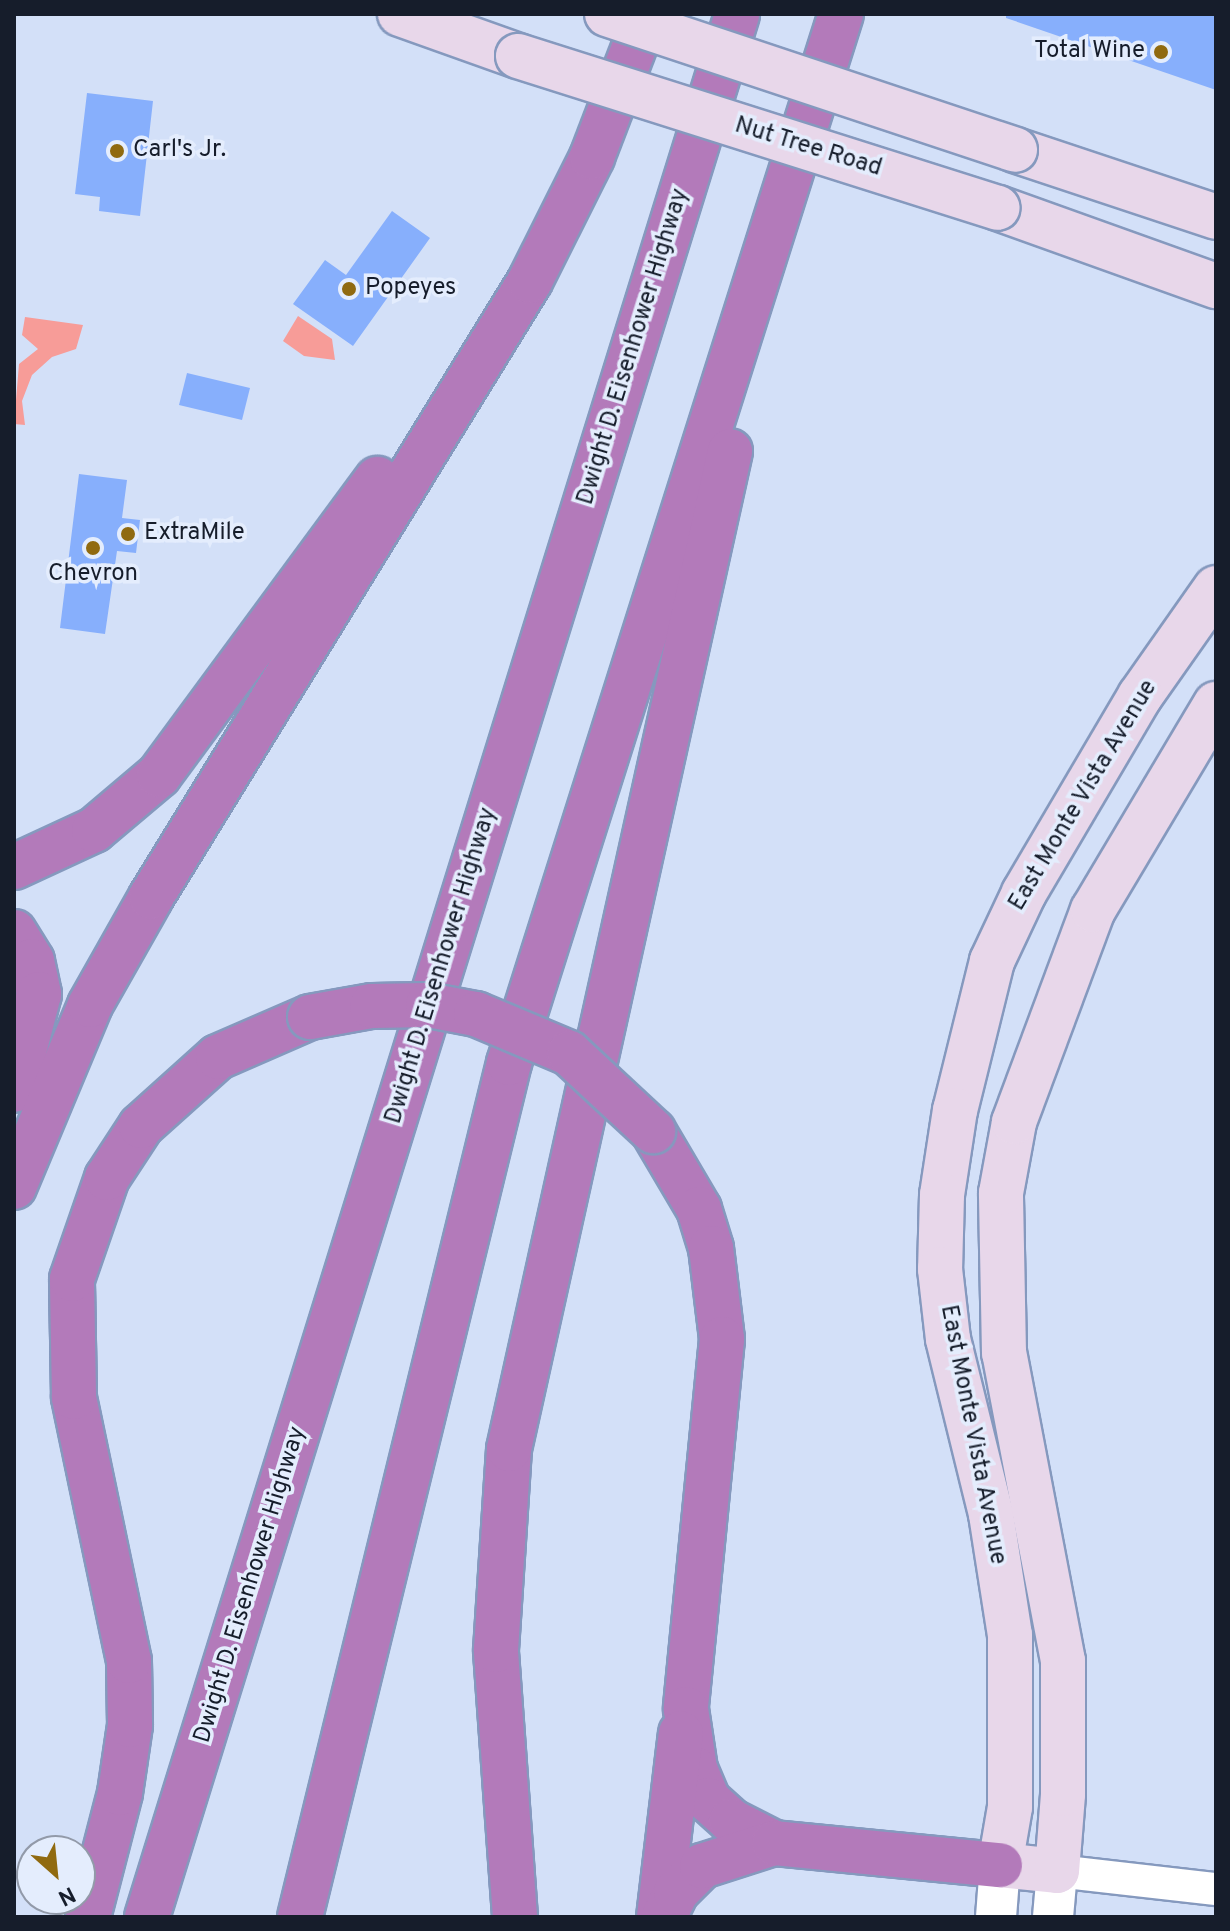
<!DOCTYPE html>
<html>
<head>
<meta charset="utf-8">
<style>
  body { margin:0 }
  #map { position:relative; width:1230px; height:1931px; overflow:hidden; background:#d3e0f8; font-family:Overpass,sans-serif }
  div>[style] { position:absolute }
  .green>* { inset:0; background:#f79c98 }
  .building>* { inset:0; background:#87affc }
  .roads { filter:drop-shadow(2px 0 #8599be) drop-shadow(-2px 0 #8599be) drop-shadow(0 2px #8599be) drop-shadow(0 -2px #8599be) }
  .minor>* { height:32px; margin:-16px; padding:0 16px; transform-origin:16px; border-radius:16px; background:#fff }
  .tertiary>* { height:40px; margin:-20px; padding:0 20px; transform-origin:20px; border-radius:20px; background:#fff }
  .secondary>* { height:44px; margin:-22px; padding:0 22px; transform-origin:22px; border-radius:22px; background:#e8d7ea }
  .motorway>* { height:44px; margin:-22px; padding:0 22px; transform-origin:22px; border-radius:22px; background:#b37aba }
  .bridges { filter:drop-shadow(2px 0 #8599be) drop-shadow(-2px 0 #8599be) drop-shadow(0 2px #8599be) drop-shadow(0 -2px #8599be) }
  .secondary-bridge>* { height:44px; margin:-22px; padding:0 22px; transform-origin:22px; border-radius:22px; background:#e8d7ea }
  .motorway-bridge>* { height:44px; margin:-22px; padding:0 22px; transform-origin:22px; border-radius:22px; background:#b37aba }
  .dots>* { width:22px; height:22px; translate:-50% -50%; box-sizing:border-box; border:4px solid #e4edfd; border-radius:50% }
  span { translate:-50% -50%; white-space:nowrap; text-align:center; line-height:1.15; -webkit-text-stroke:7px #e4edfd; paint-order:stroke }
  .poi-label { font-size:24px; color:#161d2b }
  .right { translate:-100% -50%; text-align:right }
  .left { translate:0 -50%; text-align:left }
  .street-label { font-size:24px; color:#161d2b }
  .frame { position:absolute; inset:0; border:16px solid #161d2b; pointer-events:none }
  .north { position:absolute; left:16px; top:1835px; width:80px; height:80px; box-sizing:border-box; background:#e4edfd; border:2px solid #929aa9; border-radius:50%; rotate:153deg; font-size:22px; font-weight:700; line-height:32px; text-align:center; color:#161d2b }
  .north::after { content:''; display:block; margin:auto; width:28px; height:36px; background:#906a10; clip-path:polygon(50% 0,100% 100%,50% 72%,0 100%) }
</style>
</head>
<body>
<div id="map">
  <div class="green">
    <i style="clip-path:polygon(298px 316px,332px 339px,335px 360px,304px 356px,283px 341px)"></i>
    <i style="clip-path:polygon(25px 317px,83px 325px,76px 349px,52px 357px,32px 375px,22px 401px,25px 425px,14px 424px,19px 364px,38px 349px,22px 335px)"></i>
  </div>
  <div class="building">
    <i style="clip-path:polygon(1006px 14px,1216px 14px,1216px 90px,1006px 18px)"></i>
    <i style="clip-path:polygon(87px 93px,153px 101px,140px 216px,99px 211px,100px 197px,75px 194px)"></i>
    <i style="clip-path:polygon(392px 211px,430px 238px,353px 346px,293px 304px,325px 260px,346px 275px)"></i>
    <i style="clip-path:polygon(187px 373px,250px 388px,242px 420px,179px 405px)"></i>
    <i style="clip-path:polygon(79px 474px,127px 480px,122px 518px,140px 520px,136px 553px,117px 551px,105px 634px,60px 628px)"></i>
  </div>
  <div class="roads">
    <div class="minor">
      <i style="left:1057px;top:1871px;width:160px;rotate:6.5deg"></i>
    </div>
    <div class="tertiary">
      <i style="left:996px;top:1917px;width:52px;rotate:-85.6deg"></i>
      <i style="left:1053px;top:1917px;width:46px;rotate:-85deg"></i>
    </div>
    <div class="secondary">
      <i style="left:400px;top:14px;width:125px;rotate:19.6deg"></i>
      <i style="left:1015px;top:150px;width:212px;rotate:18.4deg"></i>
      <i style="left:998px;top:208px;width:232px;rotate:19.7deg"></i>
      <i style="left:1216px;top:588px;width:132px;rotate:125.1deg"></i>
      <i style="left:1140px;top:696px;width:229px;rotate:120.5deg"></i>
      <i style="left:1024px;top:893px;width:75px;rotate:115.2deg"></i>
      <i style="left:992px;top:961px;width:154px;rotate:103.9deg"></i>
      <i style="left:955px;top:1110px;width:86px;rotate:98.7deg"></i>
      <i style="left:942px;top:1195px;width:74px;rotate:91.5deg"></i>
      <i style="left:940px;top:1269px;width:70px;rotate:83.5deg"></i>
      <i style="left:948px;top:1339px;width:180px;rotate:76.2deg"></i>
      <i style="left:991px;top:1514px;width:122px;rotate:81.1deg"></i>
      <i style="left:1010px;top:1635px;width:172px;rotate:90deg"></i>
      <i style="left:1010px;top:1807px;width:59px;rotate:99.8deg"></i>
      <i style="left:1000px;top:1865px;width:57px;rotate:6deg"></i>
      <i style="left:1057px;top:1871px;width:77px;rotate:-85.5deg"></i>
      <i style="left:1063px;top:1794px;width:133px;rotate:-90deg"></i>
      <i style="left:1063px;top:1661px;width:314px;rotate:-100.8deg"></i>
      <i style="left:1004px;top:1353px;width:160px;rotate:-91.1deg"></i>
      <i style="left:1001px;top:1193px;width:72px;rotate:-79.6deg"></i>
      <i style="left:1014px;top:1122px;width:226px;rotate:-69.6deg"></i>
      <i style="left:1093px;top:910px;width:240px;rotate:-59.2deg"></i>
    </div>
    <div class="motorway">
      <i style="left:14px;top:867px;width:88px;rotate:-24.8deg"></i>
      <i style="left:94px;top:830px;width:85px;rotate:-40.2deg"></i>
      <i style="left:159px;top:775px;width:368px;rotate:-53.6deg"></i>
      <i style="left:14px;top:932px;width:34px;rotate:58deg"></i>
      <i style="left:32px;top:961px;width:34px;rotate:78deg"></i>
      <i style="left:39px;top:994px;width:99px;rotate:104.6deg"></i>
      <i style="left:653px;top:1131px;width:91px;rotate:59.5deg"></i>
      <i style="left:699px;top:1209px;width:41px;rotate:72.9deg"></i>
      <i style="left:711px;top:1248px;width:92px;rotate:83.1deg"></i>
      <i style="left:722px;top:1339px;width:372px;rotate:95.6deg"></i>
      <i style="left:686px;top:1709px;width:61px;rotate:81.5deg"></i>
      <i style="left:695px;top:1769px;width:34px;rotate:67deg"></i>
      <i style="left:708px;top:1800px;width:31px;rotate:42deg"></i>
      <i style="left:731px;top:1821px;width:48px;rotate:27.1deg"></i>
      <i style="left:14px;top:1187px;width:197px;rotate:-67.3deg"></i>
      <i style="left:90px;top:1005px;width:124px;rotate:-60.5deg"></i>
      <i style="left:151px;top:897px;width:723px;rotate:-58.4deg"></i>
      <i style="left:530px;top:281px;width:139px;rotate:-63.4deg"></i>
      <i style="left:592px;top:157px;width:153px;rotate:-69deg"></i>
      <i style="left:88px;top:1917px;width:128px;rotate:-75.5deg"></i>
      <i style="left:120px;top:1793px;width:69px;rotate:-81.6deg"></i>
      <i style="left:130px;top:1725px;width:64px;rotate:-90.9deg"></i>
      <i style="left:129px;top:1661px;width:270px;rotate:-101.8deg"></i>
      <i style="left:74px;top:1397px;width:118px;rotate:-91deg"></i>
      <i style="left:72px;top:1279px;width:107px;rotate:-70.9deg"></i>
      <i style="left:107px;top:1178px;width:62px;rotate:-56.8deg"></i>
      <i style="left:141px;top:1126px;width:103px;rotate:-41.9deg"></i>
      <i style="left:218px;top:1057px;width:100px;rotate:-23.5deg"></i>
      <i style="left:147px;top:1917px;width:1992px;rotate:-72.77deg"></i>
      <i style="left:300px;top:1917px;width:879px;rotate:-76.25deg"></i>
      <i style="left:509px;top:1063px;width:1100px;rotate:-72.44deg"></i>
      <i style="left:515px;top:1917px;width:268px;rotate:-94.1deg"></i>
      <i style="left:496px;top:1650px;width:201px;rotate:-86.3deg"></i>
      <i style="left:509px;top:1449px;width:1022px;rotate:-77.51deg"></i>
      <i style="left:659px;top:1917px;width:185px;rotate:-83.2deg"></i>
      <i style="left:664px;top:1917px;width:28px;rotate:-64deg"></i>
      <i style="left:676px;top:1892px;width:37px;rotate:-45deg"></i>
      <i style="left:702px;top:1866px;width:76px;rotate:-17.7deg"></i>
      <i style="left:774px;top:1843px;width:227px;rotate:5.6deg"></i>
    </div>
  </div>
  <div class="bridges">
    <div class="secondary-bridge">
      <i style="left:607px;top:14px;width:430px;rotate:18.4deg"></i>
      <i style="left:518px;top:56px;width:503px;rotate:17.57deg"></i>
    </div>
    <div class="motorway-bridge">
      <i style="left:310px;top:1017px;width:63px;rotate:-10.1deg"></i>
      <i style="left:372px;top:1006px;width:56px;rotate:-1deg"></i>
      <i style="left:428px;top:1005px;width:49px;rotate:10.6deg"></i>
      <i style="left:476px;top:1014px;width:101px;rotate:22.8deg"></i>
      <i style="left:569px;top:1053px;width:115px;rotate:42.9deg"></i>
    </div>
  </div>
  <div class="dots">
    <i style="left:1161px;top:52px;background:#906a10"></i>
    <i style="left:117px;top:151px;background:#906a10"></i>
    <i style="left:349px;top:289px;background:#906a10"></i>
    <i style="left:128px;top:534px;background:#906a10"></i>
    <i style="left:93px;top:548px;background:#906a10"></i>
  </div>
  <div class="poi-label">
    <span class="right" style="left:1145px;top:52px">Total Wine</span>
    <span class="left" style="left:133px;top:151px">Carl's Jr.</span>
    <span class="left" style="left:365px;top:289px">Popeyes</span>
    <span class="left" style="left:144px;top:534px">ExtraMile</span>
    <span style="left:93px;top:575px">Chevron</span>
  </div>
  <div class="street-label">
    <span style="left:808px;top:148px;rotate:17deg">Nut Tree Road</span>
    <span style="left:634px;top:347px;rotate:-73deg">Dwight D. Eisenhower Highway</span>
    <span style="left:1084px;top:796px;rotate:-59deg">East Monte Vista Avenue</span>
    <span style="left:442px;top:966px;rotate:-73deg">Dwight D. Eisenhower Highway</span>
    <span style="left:972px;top:1435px;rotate:79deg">East Monte Vista Avenue</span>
    <span style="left:251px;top:1585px;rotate:-73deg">Dwight D. Eisenhower Highway</span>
  </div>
  <div class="frame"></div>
  <div class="north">N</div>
</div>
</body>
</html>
